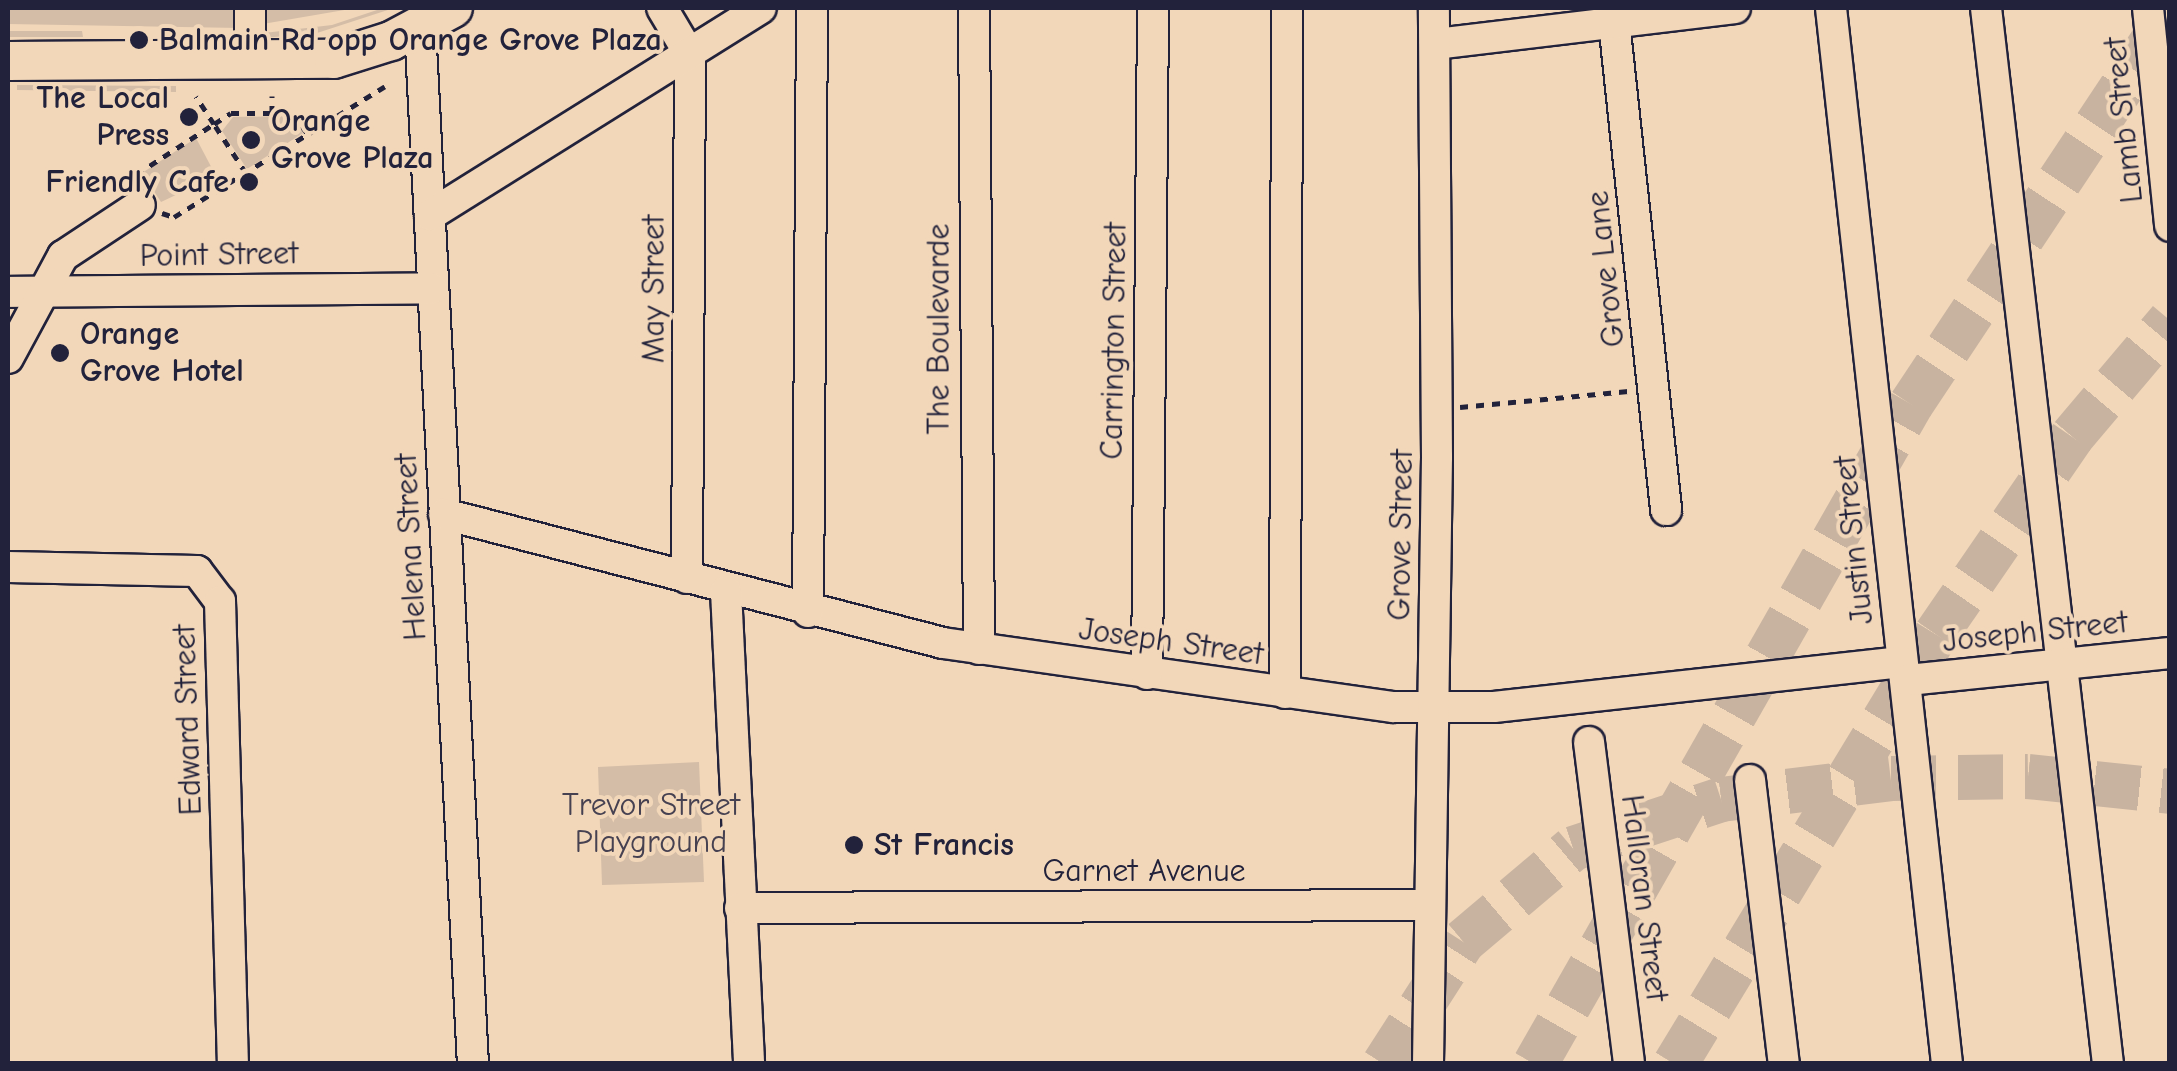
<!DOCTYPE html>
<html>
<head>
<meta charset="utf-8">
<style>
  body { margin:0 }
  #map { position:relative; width:2177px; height:1071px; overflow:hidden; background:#f2d7b9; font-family:"Comic Neue",sans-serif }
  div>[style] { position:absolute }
  .green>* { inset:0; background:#d4bda7 }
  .highway-tunnel>* { height:45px; margin-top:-22.5px; transform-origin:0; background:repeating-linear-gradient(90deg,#c8b3a0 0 45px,transparent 0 67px) }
  .path>* { height:5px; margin-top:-2.5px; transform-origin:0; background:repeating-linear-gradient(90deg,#22223b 0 8px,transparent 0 16px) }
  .roads { filter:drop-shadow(2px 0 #22223b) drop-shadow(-2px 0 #22223b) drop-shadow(0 2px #22223b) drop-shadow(0 -2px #22223b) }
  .minor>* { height:30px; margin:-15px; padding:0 15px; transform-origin:15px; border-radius:15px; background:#f2d7b9 }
  .major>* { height:38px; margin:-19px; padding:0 19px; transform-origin:19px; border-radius:19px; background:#f2d7b9 }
  .dots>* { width:28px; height:28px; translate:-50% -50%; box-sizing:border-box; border:5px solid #f2d7b9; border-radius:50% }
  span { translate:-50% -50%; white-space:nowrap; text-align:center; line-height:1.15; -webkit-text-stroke:8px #f2d7b9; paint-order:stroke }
  .poi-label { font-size:32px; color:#22223b; font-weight:700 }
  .left { translate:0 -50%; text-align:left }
  .right { translate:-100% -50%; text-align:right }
  .street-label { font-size:32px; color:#22223b }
  .park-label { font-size:32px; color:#464151 }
  .frame { position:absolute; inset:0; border:10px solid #22223b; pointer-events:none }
</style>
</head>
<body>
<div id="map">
  <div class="green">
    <i style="clip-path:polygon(8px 8px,356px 8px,240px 28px,8px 24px)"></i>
    <i style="clip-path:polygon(383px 8px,394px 8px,317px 33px,264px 38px,264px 33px,332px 25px)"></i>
    <i style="clip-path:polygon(8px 31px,82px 31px,83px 37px,8px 37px)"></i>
    <i style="clip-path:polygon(17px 85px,176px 86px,176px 92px,17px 90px)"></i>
    <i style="clip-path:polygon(290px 116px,303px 133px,247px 169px,222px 131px,233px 117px)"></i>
    <i style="clip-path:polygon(196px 138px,216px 176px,161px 202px,142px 173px)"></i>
    <i style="clip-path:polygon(699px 762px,704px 882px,602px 885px,598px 767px)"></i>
  </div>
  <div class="highway-tunnel">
    <i style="left:1384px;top:1064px;width:146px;rotate:-57.3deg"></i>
    <i style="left:1463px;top:941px;width:144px;rotate:-40.2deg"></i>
    <i style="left:1573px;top:848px;width:156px;rotate:-18.3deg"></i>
    <i style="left:1721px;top:799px;width:171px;rotate:-7deg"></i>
    <i style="left:1891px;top:778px;width:137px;rotate:-0.8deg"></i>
    <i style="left:2028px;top:776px;width:143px;rotate:6deg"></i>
    <i style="left:1535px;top:1064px;width:760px;rotate:-60.33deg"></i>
    <i style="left:1911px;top:404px;width:468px;rotate:-56.4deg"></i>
    <i style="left:1675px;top:1064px;width:503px;rotate:-58.74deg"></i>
    <i style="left:1936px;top:634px;width:240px;rotate:-55.5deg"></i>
    <i style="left:2072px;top:436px;width:152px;rotate:-49.8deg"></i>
  </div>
  <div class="path">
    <i style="left:272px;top:113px;width:17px;rotate:-90deg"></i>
    <i style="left:246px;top:173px;width:59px;rotate:-123.1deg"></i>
    <i style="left:214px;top:124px;width:20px;rotate:-33deg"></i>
    <i style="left:231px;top:113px;width:61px"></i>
    <i style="left:292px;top:113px;width:26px;rotate:53deg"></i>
    <i style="left:123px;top:183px;width:108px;rotate:-33deg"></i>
    <i style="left:214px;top:124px;width:33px;rotate:-123deg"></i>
    <i style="left:162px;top:213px;width:13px;rotate:18deg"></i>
    <i style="left:174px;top:217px;width:248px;rotate:-31.8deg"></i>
    <i style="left:1460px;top:407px;width:169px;rotate:-5.4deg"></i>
  </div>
  <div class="roads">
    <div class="minor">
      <i style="left:250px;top:8px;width:55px;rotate:90deg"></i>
      <i style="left:662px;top:8px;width:55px;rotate:59.2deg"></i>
      <i style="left:690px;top:55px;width:523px;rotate:90.33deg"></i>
      <i style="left:974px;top:8px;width:641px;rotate:89.55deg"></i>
      <i style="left:1831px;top:8px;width:1062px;rotate:83.73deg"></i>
      <i style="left:1986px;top:8px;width:1063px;rotate:83.41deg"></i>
      <i style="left:2148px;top:8px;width:219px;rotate:84.2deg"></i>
      <i style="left:1614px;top:22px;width:491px;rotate:83.9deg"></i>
      <i style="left:420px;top:26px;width:1039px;rotate:87.08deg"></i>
      <i style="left:1435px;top:44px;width:302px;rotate:-6.8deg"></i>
      <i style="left:430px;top:215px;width:390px;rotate:-32deg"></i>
      <i style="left:8px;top:292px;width:424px;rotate:-0.5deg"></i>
      <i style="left:8px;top:358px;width:116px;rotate:-61.7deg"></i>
      <i style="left:63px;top:256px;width:92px;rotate:-33.5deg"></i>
      <i style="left:444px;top:514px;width:515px;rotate:14.49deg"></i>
      <i style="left:943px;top:643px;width:455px;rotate:8.1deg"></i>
      <i style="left:1393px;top:707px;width:101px"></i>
      <i style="left:1494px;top:707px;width:410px;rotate:-6.3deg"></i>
      <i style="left:8px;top:567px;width:189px;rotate:1.2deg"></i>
      <i style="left:197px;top:571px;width:38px;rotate:53deg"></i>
      <i style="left:220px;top:601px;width:463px;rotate:88.4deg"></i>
      <i style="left:726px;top:591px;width:474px;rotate:87.2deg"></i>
      <i style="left:808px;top:612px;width:604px;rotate:-89.62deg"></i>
      <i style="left:1147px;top:674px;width:666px;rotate:-89.48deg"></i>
      <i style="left:1908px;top:680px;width:263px;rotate:-5.9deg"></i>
      <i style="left:1285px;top:693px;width:685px;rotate:-89.83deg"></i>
      <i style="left:1589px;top:742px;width:324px;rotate:82.9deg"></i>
      <i style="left:1750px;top:780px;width:286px;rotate:83.2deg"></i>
      <i style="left:740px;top:908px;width:689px;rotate:-0.25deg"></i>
      <i style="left:1428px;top:1064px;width:607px;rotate:-89.15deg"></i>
      <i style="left:1437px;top:457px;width:449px;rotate:-90.4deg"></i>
    </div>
    <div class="major">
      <i style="left:8px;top:61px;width:326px;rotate:-0.4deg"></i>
      <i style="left:334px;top:59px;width:60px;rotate:-17.5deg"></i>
      <i style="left:391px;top:41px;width:70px;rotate:-28deg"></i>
    </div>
  </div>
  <div class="dots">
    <i style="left:139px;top:40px;background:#22223b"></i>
    <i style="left:189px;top:117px;background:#22223b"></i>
    <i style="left:251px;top:140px;background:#22223b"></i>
    <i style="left:249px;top:182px;background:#22223b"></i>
    <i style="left:60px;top:353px;background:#22223b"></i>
    <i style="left:854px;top:845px;background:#22223b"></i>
  </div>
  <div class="poi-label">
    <span class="left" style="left:159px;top:40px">Balmain Rd opp Orange Grove Plaza</span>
    <span class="right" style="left:169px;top:117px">The Local<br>Press</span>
    <span class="left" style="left:271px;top:140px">Orange<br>Grove Plaza</span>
    <span class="right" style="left:229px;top:182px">Friendly Cafe</span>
    <span class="left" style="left:80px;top:353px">Orange<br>Grove Hotel</span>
    <span class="left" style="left:874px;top:845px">St Francis</span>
  </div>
  <div class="street-label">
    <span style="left:2124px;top:120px;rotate:-96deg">Lamb Street</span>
    <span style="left:219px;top:255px;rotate:-1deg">Point Street</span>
    <span style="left:1606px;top:269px;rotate:-96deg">Grove Lane</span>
    <span style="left:654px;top:289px;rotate:-90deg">May Street</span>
    <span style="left:939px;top:329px;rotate:-90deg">The Boulevarde</span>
    <span style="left:1114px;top:341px;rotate:-89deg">Carrington Street</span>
    <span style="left:1401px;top:535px;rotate:-89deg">Grove Street</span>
    <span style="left:1854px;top:540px;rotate:-96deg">Justin Street</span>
    <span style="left:411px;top:547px;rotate:-93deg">Helena Street</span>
    <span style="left:2035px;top:632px;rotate:-6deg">Joseph Street</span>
    <span style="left:1171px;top:642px;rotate:8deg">Joseph Street</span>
    <span style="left:188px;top:720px;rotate:-92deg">Edward Street</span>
    <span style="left:1144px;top:871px">Garnet Avenue</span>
    <span style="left:1644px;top:898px;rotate:83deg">Halloran Street</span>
  </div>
  <div class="park-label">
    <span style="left:651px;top:824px">Trevor Street<br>Playground</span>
  </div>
  <div class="frame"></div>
</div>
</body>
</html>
